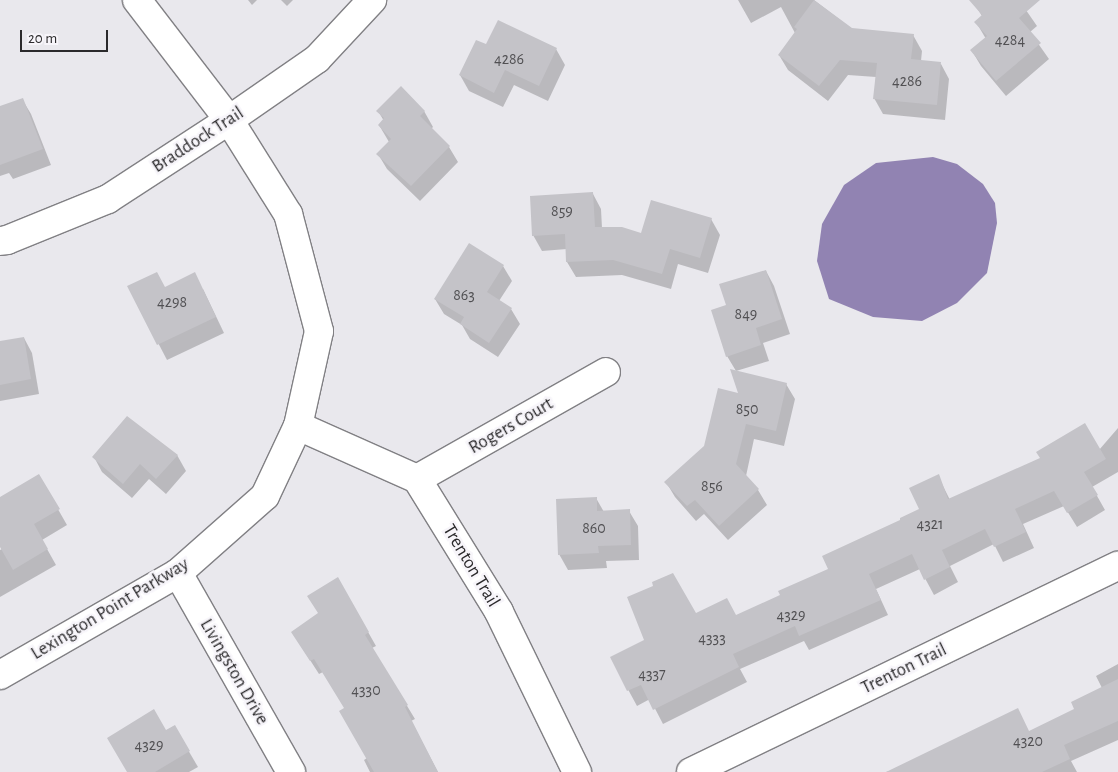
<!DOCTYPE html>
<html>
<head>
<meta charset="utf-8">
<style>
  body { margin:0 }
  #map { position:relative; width:1118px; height:772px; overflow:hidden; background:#e9e8ed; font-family:"Alegreya Sans",sans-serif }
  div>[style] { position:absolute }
  .water>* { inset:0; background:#9183b2 }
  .shadow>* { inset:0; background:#0003 }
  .building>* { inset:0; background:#c4c3c8 }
  .roads { filter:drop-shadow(1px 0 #818084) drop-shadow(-1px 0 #818084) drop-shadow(0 1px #818084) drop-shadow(0 -1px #818084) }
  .minor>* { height:28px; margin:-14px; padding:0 14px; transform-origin:14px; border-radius:14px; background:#fff }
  span { translate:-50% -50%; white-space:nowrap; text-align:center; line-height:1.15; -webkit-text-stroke:5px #f7f5fa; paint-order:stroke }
  .number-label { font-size:16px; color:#515053 }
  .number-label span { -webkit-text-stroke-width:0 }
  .street-label { font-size:19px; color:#2b2a2c }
  .scale { position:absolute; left:20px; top:30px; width:88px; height:22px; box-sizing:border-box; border:2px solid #2b2a2c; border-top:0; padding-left:6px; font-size:15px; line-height:18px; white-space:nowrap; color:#2b2a2c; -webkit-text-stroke:4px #f7f5fa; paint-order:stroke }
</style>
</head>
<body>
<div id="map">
  <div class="water">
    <i style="clip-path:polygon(933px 157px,957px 164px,983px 184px,995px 203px,997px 223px,987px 273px,957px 303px,922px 321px,873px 317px,829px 299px,817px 261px,822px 224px,844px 185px,876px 163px)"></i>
  </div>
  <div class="shadow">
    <i style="clip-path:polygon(248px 0,257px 0,252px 5px)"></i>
    <i style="clip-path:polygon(281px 0,293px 0,287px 6px)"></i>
    <i style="clip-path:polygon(738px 0,814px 0,852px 29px,913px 35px,922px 51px,921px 61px,941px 64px,949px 79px,945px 120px,883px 114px,874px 98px,876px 77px,848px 75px,828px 101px,788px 70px,779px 55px,795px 33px,781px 7px,751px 23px)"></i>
    <i style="clip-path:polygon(987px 0,1019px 0,1037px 26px,1030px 32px,1049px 59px,1006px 96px,981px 66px,972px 51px,986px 39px,976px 22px,982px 16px,977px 8px)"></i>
    <i style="clip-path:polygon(486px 46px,556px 49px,565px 65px,548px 101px,514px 85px,503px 107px,469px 91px,460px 75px)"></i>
    <i style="clip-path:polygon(22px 99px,31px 114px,51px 165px,13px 179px,9px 173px,0 176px,0 108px)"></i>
    <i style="clip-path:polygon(378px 111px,424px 111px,433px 127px,431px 129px,449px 147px,458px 162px,420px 201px,387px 169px,378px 154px,389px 142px,379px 125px,384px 121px)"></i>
    <i style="clip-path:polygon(593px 194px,601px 209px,602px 228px,642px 234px,711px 219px,720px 235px,708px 273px,678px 264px,671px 289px,622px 275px,576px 277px,567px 262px,567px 249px,542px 251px,533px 235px)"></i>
    <i style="clip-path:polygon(503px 266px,512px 281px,499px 301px,511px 309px,520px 324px,498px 357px,470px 339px,462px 325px,444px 314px,435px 299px)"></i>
    <i style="clip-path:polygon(766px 271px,774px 286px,790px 334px,763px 343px,769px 361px,736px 371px,727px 356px,727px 306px)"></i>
    <i style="clip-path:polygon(129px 287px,203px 289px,224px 333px,167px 360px)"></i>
    <i style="clip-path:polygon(24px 338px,32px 353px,39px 394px,0 401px,0 342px)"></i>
    <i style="clip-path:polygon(786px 384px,795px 399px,784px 446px,754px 439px,746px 476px,758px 490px,767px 505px,728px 540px,704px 514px,696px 521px,675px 497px,666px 482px,705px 447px,739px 395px)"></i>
    <i style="clip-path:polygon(1118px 428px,1118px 472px,1092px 487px,1105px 510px,1077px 527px,1064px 506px,1023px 524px,1034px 548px,1003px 562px,994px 544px,950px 566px,958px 582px,934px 595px,920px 569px,876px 589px,888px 615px,809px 650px,804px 641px,740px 669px,747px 682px,663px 724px,650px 699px,637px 706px,611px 658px,696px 615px,736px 616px,781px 596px,830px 569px,921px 510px,938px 476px,950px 500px,1099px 450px)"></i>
    <i style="clip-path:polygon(177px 455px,186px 471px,166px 494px,149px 479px,132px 498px,102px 472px,94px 457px)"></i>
    <i style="clip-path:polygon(39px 476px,67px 525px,42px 540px,56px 565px,0 597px,0 550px,2px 549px,0 545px,0 499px)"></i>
    <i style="clip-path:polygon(596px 498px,604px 512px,629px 511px,638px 526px,639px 560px,606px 561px,607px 568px,568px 570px,559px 554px)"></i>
    <i style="clip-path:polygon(338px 579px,376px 646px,372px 648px,415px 719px,411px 721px,438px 772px,370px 772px,364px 760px,367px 758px,345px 708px,323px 672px,319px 674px,301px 646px)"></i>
    <i style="clip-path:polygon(1118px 664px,1118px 740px,1071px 761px,1077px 772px,886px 772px,1030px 733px,1076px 710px,1102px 688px,1096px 676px)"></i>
    <i style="clip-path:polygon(174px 726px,198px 767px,189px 772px,128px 772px,166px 731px)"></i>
  </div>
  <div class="building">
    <i style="clip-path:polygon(814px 0,852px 28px,914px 34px,911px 59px,941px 62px,937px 105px,873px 99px,877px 63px,840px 60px,819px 86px,778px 55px,797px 29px,794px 27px)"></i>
    <i style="clip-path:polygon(969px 0,1040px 0,1019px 18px,1041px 43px,996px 81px,970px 50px,987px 36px,974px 22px,982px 15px)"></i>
    <i style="clip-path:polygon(498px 20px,557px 48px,539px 86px,505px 70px,494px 93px,459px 75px,476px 40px,486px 44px)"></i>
    <i style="clip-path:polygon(401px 86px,425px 111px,420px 116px,450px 146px,411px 186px,376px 154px,391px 139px,378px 125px,384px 118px,376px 111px)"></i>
    <i style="clip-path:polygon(23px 98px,43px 149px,0 165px,0 106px)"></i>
    <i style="clip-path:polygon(593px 192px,595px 227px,622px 227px,641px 233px,651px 200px,712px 218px,700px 258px,670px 249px,662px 274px,613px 260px,566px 262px,565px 234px,532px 236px,530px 196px)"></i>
    <i style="clip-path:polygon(469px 243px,504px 265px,487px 292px,512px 308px,489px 343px,460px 324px,464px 317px,434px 299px)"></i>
    <i style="clip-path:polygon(766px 270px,782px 319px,756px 328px,761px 345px,726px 357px,711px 310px,726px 305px,719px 284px)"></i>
    <i style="clip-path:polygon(157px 272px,165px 287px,195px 272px,216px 317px,157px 345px,127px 286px)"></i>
    <i style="clip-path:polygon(24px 337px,31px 379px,0 385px,0 341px)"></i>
    <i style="clip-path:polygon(730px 369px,787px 383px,776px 431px,746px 424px,736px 464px,759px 489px,719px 526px,695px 500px,687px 506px,664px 482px,704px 446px,718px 388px,738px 393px)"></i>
    <i style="clip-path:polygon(127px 416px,178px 455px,156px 479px,140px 464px,123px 484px,92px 457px)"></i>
    <i style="clip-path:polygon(1085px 423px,1106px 459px,1084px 472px,1098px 495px,1067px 513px,1054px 491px,1015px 509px,1026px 532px,994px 547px,985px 529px,942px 550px,950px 567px,924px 580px,912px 554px,869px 574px,881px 600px,799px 636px,795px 626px,733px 654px,739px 667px,653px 710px,641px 685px,627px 691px,610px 657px,644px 640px,627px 597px,653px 586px,652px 582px,673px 573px,696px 613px,727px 598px,736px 615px,780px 595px,778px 591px,828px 569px,822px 556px,900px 520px,900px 518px,919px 509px,909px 488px,939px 474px,948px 499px,1040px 458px,1036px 452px)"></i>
    <i style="clip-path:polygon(39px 474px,60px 509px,34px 524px,48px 549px,13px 570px,0 547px,0 497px)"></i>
    <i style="clip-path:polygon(597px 497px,597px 511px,630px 509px,631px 545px,598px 546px,599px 553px,558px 555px,556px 499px)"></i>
    <i style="clip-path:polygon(338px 577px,369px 632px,365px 635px,408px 705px,405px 707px,438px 772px,374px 772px,339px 711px,344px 708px,314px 659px,310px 661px,291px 632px,318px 613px,307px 596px)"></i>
    <i style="clip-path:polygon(1118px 679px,1118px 721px,1064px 745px,1070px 759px,1042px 772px,886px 772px,1018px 708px,1029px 731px,1074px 709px,1071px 702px)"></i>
    <i style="clip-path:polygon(154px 709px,166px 730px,175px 725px,190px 751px,155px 772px,127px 772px,107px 738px)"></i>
  </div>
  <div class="roads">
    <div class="minor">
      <i style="left:0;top:241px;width:7px;rotate:-8deg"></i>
      <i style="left:7px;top:240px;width:109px;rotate:-22.1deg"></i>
      <i style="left:108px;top:199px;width:145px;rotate:-33.1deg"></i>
      <i style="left:229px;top:120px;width:107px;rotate:-34.7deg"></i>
      <i style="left:317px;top:59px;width:81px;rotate:-47deg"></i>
      <i style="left:298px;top:426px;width:130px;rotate:24deg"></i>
      <i style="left:417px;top:479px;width:156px;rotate:58.3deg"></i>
      <i style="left:499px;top:612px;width:178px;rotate:64deg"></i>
      <i style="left:417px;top:479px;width:217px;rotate:-29.5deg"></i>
      <i style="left:178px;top:573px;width:229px;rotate:60.4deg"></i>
      <i style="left:0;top:675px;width:205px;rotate:-29.8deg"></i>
      <i style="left:178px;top:573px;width:116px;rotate:-41.5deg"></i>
      <i style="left:265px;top:496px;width:77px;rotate:-64.8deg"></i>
      <i style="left:298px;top:426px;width:97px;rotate:-77.5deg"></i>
      <i style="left:319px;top:331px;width:121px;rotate:-104.8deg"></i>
      <i style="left:288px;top:214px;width:111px;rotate:-122.1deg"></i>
      <i style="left:229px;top:120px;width:151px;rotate:-127.5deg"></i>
      <i style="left:691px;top:772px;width:474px;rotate:-25.8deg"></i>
    </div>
  </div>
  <div class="number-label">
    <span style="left:1010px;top:40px">4284</span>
    <span style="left:509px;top:59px">4286</span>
    <span style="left:907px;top:81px">4286</span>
    <span style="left:562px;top:211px">859</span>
    <span style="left:464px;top:295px">863</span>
    <span style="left:172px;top:302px">4298</span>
    <span style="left:746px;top:314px">849</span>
    <span style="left:747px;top:409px">850</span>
    <span style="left:712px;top:486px">856</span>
    <span style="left:930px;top:524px">4321</span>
    <span style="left:594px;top:528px">860</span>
    <span style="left:791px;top:615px">4329</span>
    <span style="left:712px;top:638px">4333</span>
    <span style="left:652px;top:674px">4337</span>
    <span style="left:366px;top:690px">4330</span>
    <span style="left:1028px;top:741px">4320</span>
    <span style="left:149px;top:745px">4329</span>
  </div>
  <div class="street-label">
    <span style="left:198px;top:140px;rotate:-33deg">Braddock Trail</span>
    <span style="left:511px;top:426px;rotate:-30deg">Rogers Court</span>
    <span style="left:471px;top:566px;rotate:59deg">Trenton Trail</span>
    <span style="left:110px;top:609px;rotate:-31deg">Lexington Point Parkway</span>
    <span style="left:904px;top:669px;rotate:-26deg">Trenton Trail</span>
    <span style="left:234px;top:672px;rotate:60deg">Livingston Drive</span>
  </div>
  <div class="scale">20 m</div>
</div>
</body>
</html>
